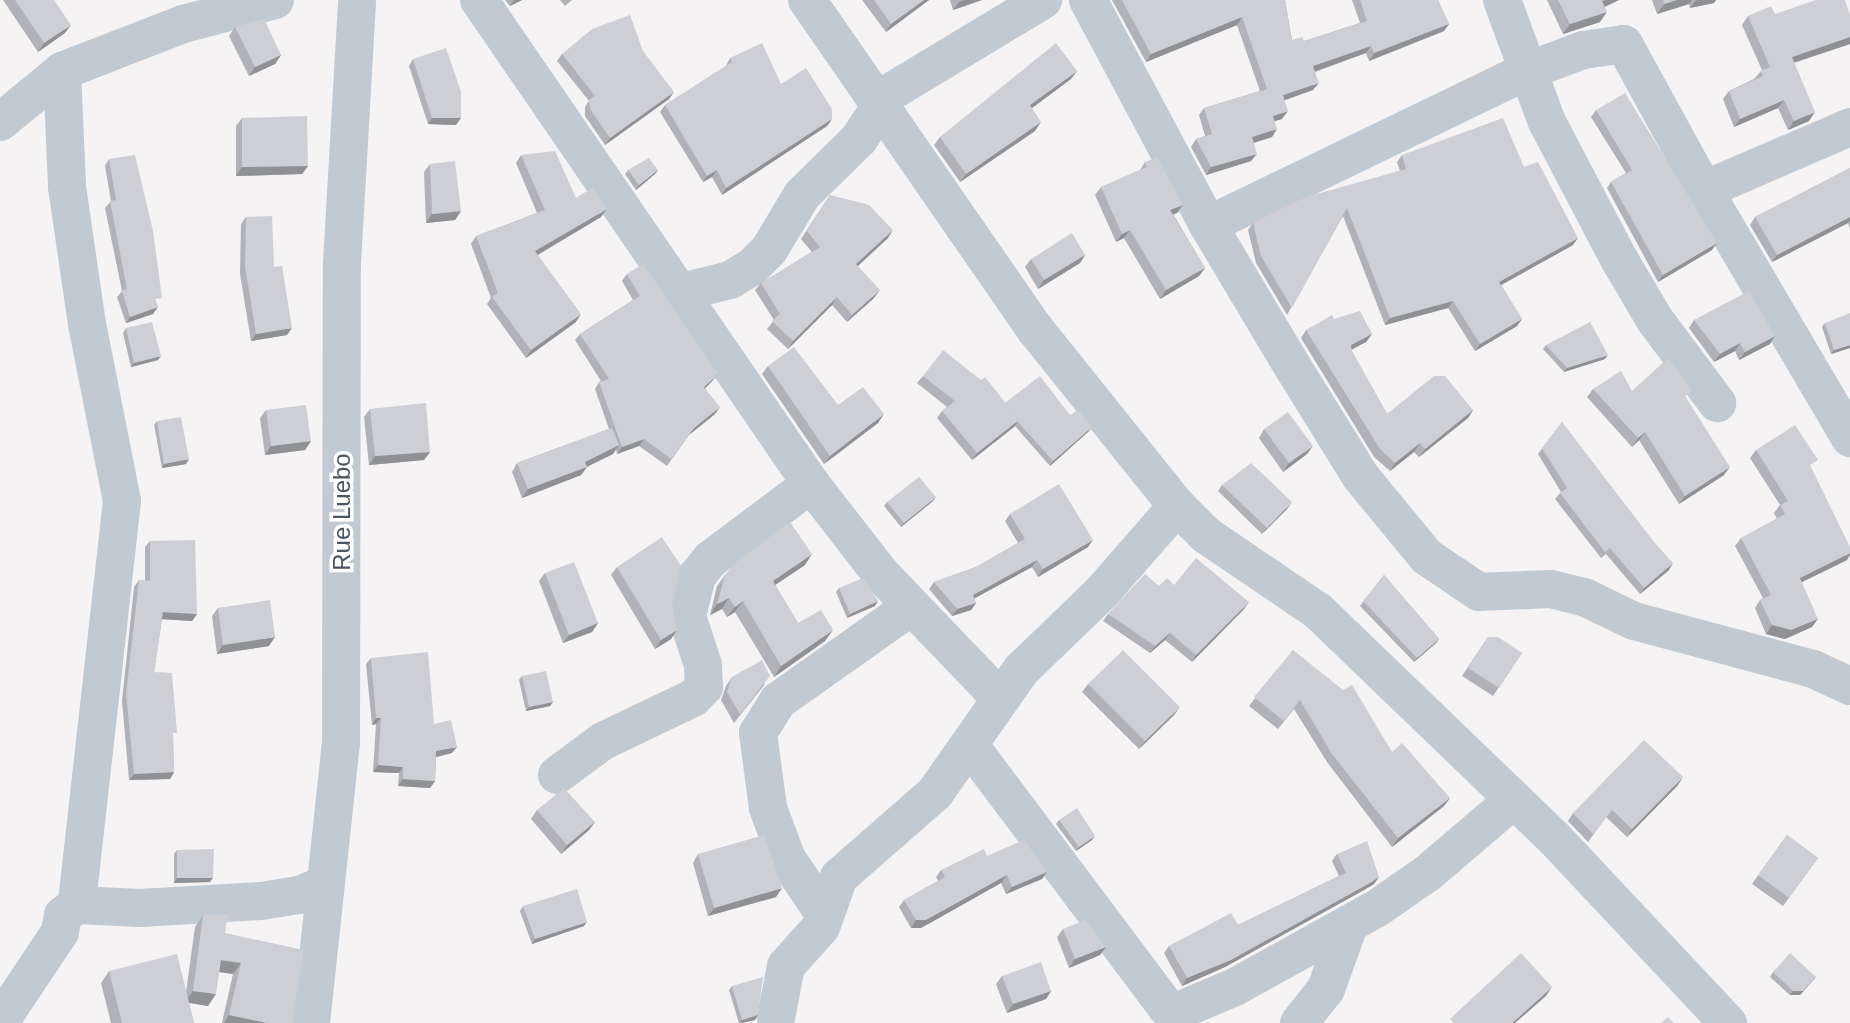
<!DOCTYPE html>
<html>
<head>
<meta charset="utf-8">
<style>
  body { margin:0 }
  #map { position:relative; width:1850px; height:1023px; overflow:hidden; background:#f5f3f3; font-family:Arial,sans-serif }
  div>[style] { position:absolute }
  .minor>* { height:38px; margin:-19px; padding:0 19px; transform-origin:19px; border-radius:19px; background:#c1cad2 }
  .wall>* { inset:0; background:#b0b2b7 }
  .shaded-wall>* { inset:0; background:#909195 }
  .building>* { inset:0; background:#cdcfd5 }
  span { translate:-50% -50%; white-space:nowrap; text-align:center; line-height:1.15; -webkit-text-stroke:7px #fff; paint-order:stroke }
  .street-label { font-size:24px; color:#4a5661 }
</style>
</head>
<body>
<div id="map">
  <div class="minor">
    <i style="left:479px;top:0;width:587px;rotate:55.55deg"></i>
    <i style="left:811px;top:484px;width:114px;rotate:52.1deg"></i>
    <i style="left:881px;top:574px;width:172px;rotate:46.2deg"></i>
    <i style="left:807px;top:0;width:400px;rotate:55.3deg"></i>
    <i style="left:1035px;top:329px;width:227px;rotate:51.3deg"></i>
    <i style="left:1177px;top:506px;width:41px;rotate:45deg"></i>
    <i style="left:1206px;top:535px;width:135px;rotate:34.2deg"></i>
    <i style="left:1318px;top:611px;width:329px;rotate:43.9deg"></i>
    <i style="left:1555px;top:839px;width:253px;rotate:46.8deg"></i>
    <i style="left:1088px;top:0;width:255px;rotate:61.9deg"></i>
    <i style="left:1208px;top:225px;width:152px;rotate:59.2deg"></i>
    <i style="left:1286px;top:356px;width:142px;rotate:58.2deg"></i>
    <i style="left:1361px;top:477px;width:104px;rotate:50.5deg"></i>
    <i style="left:1427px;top:557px;width:63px;rotate:33.9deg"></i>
    <i style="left:1479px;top:592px;width:72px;rotate:-2.4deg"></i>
    <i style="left:1551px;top:589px;width:34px;rotate:14deg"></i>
    <i style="left:1584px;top:597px;width:55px;rotate:25.6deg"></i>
    <i style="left:1634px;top:621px;width:185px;rotate:15deg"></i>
    <i style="left:1813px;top:669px;width:41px;rotate:24.7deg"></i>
    <i style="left:1502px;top:0;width:130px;rotate:69.8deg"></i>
    <i style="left:1547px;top:122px;width:155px;rotate:62.3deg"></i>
    <i style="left:1619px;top:259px;width:71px;rotate:59.5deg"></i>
    <i style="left:1655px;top:320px;width:104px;rotate:53.2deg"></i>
    <i style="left:62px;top:71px;width:116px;rotate:87.5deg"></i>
    <i style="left:67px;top:187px;width:138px;rotate:81.7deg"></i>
    <i style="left:87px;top:324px;width:180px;rotate:78.8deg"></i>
    <i style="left:122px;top:501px;width:406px;rotate:96.4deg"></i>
    <i style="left:0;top:122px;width:80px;rotate:-39.4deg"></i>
    <i style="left:62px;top:71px;width:130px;rotate:-21.2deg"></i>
    <i style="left:183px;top:24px;width:95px;rotate:-14.6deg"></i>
    <i style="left:1704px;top:190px;width:159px;rotate:-23.3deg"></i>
    <i style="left:1208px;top:225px;width:352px;rotate:-25.8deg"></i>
    <i style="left:1525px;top:72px;width:62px;rotate:-20.8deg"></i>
    <i style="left:1583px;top:50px;width:41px;rotate:-8.3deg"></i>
    <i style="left:1624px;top:44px;width:166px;rotate:61.3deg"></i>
    <i style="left:1704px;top:190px;width:288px;rotate:59.5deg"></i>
    <i style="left:678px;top:293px;width:54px;rotate:-14deg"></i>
    <i style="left:730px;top:280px;width:26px;rotate:-31deg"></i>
    <i style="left:752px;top:267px;width:24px;rotate:-45deg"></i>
    <i style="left:769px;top:250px;width:64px;rotate:-59deg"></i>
    <i style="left:802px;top:195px;width:80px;rotate:-44.5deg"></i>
    <i style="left:859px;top:139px;width:55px;rotate:-56.9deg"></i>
    <i style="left:889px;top:93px;width:180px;rotate:-31.1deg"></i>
    <i style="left:971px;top:747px;width:325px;rotate:53.1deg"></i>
    <i style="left:1166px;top:1007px;width:11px;rotate:27deg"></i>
    <i style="left:1176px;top:1012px;width:64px;rotate:-23deg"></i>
    <i style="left:1235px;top:987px;width:161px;rotate:-29deg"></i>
    <i style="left:1376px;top:909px;width:65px;rotate:-34.9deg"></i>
    <i style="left:1429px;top:872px;width:109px;rotate:-40.5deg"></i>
    <i style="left:557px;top:775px;width:57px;rotate:-36.5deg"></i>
    <i style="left:603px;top:741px;width:100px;rotate:-25.5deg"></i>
    <i style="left:693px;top:698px;width:16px;rotate:-45deg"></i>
    <i style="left:704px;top:687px;width:22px;rotate:-93deg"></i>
    <i style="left:703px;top:665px;width:52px;rotate:-108.1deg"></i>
    <i style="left:687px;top:616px;width:41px;rotate:-76deg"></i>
    <i style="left:697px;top:576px;width:22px;rotate:-51deg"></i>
    <i style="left:711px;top:559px;width:125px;rotate:-36.9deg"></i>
    <i style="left:825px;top:915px;width:68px;rotate:-124.2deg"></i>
    <i style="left:787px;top:859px;width:54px;rotate:-110.4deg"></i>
    <i style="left:768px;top:808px;width:76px;rotate:-97.6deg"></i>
    <i style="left:758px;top:733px;width:38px;rotate:-58deg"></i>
    <i style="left:778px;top:701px;width:163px;rotate:-35.3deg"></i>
    <i style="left:776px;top:1018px;width:53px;rotate:-79.1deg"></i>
    <i style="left:786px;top:966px;width:52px;rotate:-48.1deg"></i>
    <i style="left:821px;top:927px;width:53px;rotate:-70.2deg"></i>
    <i style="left:839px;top:877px;width:128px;rotate:-41.2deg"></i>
    <i style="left:935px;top:793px;width:150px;rotate:-55deg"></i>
    <i style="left:1021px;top:670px;width:112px;rotate:-43.9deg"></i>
    <i style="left:1102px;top:592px;width:114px;rotate:-48.9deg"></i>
    <i style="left:0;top:1022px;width:108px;rotate:-56.3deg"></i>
    <i style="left:60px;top:932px;width:17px;rotate:-80deg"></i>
    <i style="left:63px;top:915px;width:17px;rotate:-36deg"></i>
    <i style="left:77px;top:905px;width:63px;rotate:2.7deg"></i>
    <i style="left:140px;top:908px;width:121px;rotate:-3.3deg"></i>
    <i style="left:261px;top:901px;width:38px;rotate:-9deg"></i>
    <i style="left:299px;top:895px;width:27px;rotate:-22deg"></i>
    <i style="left:311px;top:1023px;width:282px;rotate:-83.9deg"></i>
    <i style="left:341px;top:743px;width:480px;rotate:-89.9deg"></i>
    <i style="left:342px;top:263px;width:263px;rotate:-86.7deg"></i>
    <i style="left:1299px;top:1023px;width:43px;rotate:-51.5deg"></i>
    <i style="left:1326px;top:989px;width:68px;rotate:-70.2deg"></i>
  </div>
  <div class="wall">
    <i style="clip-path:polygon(3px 0,54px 0,65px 33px,38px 52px)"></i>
    <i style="clip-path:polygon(505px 0,522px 0,510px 6px)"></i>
    <i style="clip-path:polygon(560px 0,572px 0,565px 6px)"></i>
    <i style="clip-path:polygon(862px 0,929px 0,886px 32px)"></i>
    <i style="clip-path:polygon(950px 0,982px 0,953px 10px)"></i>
    <i style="clip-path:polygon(1112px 0,1285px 0,1292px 40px,1304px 41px,1360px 23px,1352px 0,1438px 0,1449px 24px,1444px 31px,1369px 61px,1366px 53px,1315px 72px,1313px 90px,1284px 100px,1282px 119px,1275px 121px,1272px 137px,1254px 143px,1251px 161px,1206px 175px,1191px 147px,1196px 139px,1205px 136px,1199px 115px,1204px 108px,1260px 91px,1237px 25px,1146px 62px)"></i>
    <i style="clip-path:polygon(1547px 0,1619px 0,1605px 7px,1600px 22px,1563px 34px)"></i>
    <i style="clip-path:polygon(1652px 0,1716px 0,1714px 3px,1690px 8px,1689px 4px,1657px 14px)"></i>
    <i style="clip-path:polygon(1775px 14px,1850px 15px,1850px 44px,1794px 63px,1809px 121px,1788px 130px,1778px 108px,1734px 127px,1723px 99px,1729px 91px,1754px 79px,1762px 70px,1742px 25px,1748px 16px)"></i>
    <i style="clip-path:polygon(235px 27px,281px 55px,275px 64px,249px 76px,229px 36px)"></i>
    <i style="clip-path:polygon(643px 51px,669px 99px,605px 145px,585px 116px,585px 107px,589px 101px,557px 61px,562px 54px)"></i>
    <i style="clip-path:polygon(730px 58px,781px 84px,832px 119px,827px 126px,722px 195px,712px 177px,703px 182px,660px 112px,665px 105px,726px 66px)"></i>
    <i style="clip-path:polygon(413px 59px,456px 125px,428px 124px,409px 66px)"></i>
    <i style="clip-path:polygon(1071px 79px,1032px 108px,1035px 131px,960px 182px,934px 145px,940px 137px)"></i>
    <i style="clip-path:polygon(1596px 110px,1712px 250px,1658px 282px,1607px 188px,1611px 182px,1626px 173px,1591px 117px)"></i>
    <i style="clip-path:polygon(242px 118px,308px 166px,302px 174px,236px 176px,236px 126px)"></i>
    <i style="clip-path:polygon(521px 155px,601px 217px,538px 255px,576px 322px,526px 358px,487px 304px,491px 298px,471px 244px,476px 236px,537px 213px,516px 163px)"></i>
    <i style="clip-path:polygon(1402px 155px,1524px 167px,1573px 245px,1501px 285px,1522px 319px,1517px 326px,1475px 351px,1448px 308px,1385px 325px,1343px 216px,1287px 315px,1256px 263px,1248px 230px,1253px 223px,1400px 171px,1397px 162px)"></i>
    <i style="clip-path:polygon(109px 159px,157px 305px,153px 314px,126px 323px,117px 297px,122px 291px,105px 208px,111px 201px,105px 166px)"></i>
    <i style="clip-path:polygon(1145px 162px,1183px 205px,1177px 213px,1173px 214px,1205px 268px,1199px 276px,1160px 299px,1124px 238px,1116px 242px,1095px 195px,1101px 187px,1140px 170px)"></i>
    <i style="clip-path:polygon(430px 164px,461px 211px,455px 220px,426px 223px,424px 172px)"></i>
    <i style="clip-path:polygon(1850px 168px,1850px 229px,1848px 223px,1772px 262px,1750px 225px,1755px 217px)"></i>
    <i style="clip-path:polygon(628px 170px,658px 170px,655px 174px,636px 190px,625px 174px)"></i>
    <i style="clip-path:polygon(830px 195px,888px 238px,858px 266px,874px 298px,847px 322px,832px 305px,788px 349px,767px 329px,774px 320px,755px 290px,761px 283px,812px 252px,801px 239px)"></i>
    <i style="clip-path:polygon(246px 217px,274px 267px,287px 335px,251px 341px,240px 274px,241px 224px)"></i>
    <i style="clip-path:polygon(1085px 255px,1080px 263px,1038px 289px,1025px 267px,1031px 259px)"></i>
    <i style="clip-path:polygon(627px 274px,713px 380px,705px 389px,715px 414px,689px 435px,667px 466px,639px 446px,617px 454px,616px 449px,613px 454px,587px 467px,581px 475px,522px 498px,512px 472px,517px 463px,609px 429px,595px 389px,599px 382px,601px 381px,575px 340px,580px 334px,633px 300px,622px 281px)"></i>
    <i style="clip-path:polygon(1334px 319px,1372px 334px,1366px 342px,1351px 350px,1387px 414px,1473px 410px,1468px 418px,1419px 457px,1414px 452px,1390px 471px,1374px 457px,1301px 338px,1306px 330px)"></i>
    <i style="clip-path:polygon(1694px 320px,1770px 344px,1739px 360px,1735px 351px,1714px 362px,1689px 328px)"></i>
    <i style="clip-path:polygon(1825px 323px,1850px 348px,1831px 354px,1822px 327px)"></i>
    <i style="clip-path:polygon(126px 328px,158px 360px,131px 367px,123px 333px)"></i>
    <i style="clip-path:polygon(1546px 345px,1605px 359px,1564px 372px,1543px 349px)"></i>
    <i style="clip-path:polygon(768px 366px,838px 405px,878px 423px,824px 464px,762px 374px)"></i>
    <i style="clip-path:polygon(923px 376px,1005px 403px,1070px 415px,1089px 431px,1050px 466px,1015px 426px,972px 460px,937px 418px,942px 411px,947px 407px,917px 383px)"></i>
    <i style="clip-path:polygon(1593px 389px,1632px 391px,1686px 398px,1724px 475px,1679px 504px,1639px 440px,1632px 447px,1587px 397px)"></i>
    <i style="clip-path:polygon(370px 409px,430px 452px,424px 460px,369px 465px,364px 417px)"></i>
    <i style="clip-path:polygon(266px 410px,311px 441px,305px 450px,265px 455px,260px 418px)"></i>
    <i style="clip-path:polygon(157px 421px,186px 464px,162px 468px,154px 425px)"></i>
    <i style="clip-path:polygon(1562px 422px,1669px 570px,1640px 594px,1606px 554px,1601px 558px,1555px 499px,1561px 492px,1538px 454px)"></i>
    <i style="clip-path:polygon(1264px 429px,1307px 454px,1283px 472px,1259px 438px)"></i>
    <i style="clip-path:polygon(1756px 450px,1811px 469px,1847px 560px,1802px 582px,1812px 627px,1785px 639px,1766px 634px,1755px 608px,1760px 600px,1763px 598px,1735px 546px,1741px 538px,1777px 519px,1774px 513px,1780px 505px,1750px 458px)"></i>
    <i style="clip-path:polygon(1222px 485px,1287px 509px,1262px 534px,1218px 491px)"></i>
    <i style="clip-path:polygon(933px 501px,901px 527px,884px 506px,887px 502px)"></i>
    <i style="clip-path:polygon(1010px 514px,1088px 547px,1038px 577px,1032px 567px,974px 598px,976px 603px,971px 610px,952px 616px,929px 589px,934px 582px,976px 567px,1018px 543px,1005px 521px)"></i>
    <i style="clip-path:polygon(150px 541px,197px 614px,192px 621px,162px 619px,154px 672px,173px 738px,174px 772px,170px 779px,129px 780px,122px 701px,134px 587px,139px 580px,145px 581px,145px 547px)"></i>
    <i style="clip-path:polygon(805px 565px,775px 585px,798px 623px,825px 641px,774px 677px,735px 612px,727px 617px,722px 609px,710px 615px,717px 586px,725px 575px)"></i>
    <i style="clip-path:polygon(617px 567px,672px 603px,671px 639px,655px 649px,611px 575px)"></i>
    <i style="clip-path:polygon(545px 573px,598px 623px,592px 632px,563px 643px,539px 581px)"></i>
    <i style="clip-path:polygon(1384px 575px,1439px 639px,1436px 643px,1414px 662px,1360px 606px)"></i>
    <i style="clip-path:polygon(1174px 585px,1244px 609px,1192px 662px,1165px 640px,1150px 653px,1103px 621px,1108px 614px,1159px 586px)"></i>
    <i style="clip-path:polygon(839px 588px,875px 606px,847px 618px,836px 592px)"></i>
    <i style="clip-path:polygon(218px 608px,269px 646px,217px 654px,212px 616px)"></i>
    <i style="clip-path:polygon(1488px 637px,1522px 653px,1493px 696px,1462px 676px)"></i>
    <i style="clip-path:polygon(1293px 650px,1392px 752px,1450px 798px,1444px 806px,1392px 847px,1327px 762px,1294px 709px,1278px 729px,1249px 706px)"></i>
    <i style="clip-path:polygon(371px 658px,434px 724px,452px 753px,436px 757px,435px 781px,430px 788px,398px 786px,399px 773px,373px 772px,376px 724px,372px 725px,366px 664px)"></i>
    <i style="clip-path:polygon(522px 676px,553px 702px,550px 706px,526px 711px,519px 680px)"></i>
    <i style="clip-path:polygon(732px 677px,765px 684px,734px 723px,721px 700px,726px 686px)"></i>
    <i style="clip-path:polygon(1088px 684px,1174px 715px,1139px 749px,1082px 692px)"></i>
    <i style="clip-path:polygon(1678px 785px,1627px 837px,1606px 817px,1588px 842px,1568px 821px,1573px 813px)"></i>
    <i style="clip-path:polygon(537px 810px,595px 822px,589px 830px,561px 854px,531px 819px)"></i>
    <i style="clip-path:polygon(1059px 820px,1092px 840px,1076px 851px,1056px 824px)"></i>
    <i style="clip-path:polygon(1787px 835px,1818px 858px,1783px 906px,1752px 884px)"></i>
    <i style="clip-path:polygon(177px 850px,210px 882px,174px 883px,174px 854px)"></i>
    <i style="clip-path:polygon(698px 854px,776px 897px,708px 916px,693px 863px)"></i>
    <i style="clip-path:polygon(1337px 854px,1379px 877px,1374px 884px,1364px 890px,1225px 967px,1182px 986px,1164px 953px,1169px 946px,1238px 925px,1339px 876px,1332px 861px)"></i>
    <i style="clip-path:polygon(987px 856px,1047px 872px,1042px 879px,1006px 894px,1001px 883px,921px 928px,911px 928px,899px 907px,904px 900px,938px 881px,936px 877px,941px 870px)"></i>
    <i style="clip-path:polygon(523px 906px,584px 926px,532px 944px,520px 911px)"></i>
    <i style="clip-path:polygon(203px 915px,225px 933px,292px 1023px,222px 1023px,233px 974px,219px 972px,208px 1006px,189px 1003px,194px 1023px,111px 1023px,101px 983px,109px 971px,186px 992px,195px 927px)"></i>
    <i style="clip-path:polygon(1063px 929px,1106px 947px,1100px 955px,1069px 968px,1057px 937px)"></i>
    <i style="clip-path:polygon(1773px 972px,1816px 977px,1800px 995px,1790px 995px,1770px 977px)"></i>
    <i style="clip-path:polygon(1002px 976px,1051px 991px,1046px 999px,1007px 1013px,996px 984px)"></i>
    <i style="clip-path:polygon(732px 986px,758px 1015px,755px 1020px,743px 1023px,739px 1023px,729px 990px)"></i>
  </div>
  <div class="shaded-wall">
    <i style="clip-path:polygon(514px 0,522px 0,510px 6px)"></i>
    <i style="clip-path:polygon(924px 0,929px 0,886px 32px,891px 24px)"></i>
    <i style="clip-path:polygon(965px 0,982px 0,953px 10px,959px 2px)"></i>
    <i style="clip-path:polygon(1605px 0,1619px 0,1595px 11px,1602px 1px)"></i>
    <i style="clip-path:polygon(1677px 0,1692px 0,1689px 4px,1657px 14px,1664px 4px)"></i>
    <i style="clip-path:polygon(1696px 0,1716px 0,1714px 3px,1690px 8px)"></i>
    <i style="clip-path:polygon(1607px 12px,1600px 22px,1563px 34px,1570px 24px)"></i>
    <i style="clip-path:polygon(1242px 17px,1237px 25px,1146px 62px,1151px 54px)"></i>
    <i style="clip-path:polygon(1449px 24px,1444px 31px,1369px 61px,1374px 53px)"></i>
    <i style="clip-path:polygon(71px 25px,65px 33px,38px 52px,44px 43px)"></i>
    <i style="clip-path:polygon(1850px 37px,1850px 44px,1786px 65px,1792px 57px)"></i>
    <i style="clip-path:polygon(1371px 46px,1366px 53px,1307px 74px,1313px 66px)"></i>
    <i style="clip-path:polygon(281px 55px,275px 64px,249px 76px,255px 67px)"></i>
    <i style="clip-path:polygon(1077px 71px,1071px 79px,1024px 114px,1030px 105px)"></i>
    <i style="clip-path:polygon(1319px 83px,1313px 90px,1277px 103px,1283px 95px)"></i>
    <i style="clip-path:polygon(674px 92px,669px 99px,605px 145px,610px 138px)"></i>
    <i style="clip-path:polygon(1784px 100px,1778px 108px,1734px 127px,1740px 119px)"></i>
    <i style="clip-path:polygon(1288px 111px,1282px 119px,1267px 123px,1273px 116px)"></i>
    <i style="clip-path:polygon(1815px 112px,1809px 121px,1788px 130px,1794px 121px)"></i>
    <i style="clip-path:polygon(432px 118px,461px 118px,456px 125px,428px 124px)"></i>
    <i style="clip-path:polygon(832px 119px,827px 126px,722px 195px,726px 188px)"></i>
    <i style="clip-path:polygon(1041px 122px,1035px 131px,960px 182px,966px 174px)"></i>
    <i style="clip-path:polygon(1277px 129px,1272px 137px,1246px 145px,1252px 137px)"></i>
    <i style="clip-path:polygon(1257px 154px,1251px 161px,1206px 175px,1211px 167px)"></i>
    <i style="clip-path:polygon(308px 166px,302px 174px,236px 176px,242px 167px)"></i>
    <i style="clip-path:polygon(658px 170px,655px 174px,636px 190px,639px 185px)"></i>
    <i style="clip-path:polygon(717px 170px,712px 177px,703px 182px,707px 176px)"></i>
    <i style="clip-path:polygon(1183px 205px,1177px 213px,1165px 218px,1170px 210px)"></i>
    <i style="clip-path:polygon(607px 209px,601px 217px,530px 259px,535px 251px)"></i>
    <i style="clip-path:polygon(461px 211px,455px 220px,426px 223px,432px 214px)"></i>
    <i style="clip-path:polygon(1850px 217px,1850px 220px,1848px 223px,1772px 262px,1777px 255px)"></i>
    <i style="clip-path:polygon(893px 230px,888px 238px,851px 272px,856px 264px)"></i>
    <i style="clip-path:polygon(1130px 230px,1124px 238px,1116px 242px,1122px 234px)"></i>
    <i style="clip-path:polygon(1578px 238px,1573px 245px,1494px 289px,1499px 282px)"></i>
    <i style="clip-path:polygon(1717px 243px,1712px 250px,1658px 282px,1663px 275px)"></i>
    <i style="clip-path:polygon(1085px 255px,1080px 263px,1038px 289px,1044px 280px)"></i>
    <i style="clip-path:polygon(1205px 268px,1199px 276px,1160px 299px,1166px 290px)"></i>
    <i style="clip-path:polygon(880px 290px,874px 298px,847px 322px,852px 315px)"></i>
    <i style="clip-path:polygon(837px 297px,832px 305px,788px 349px,793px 341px)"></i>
    <i style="clip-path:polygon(1453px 301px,1448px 308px,1385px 325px,1390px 318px)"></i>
    <i style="clip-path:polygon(158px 307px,153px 314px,126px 323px,130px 317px)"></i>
    <i style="clip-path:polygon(581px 314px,576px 322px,526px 358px,531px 350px)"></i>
    <i style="clip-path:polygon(1522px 319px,1517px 326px,1475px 351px,1480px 344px)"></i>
    <i style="clip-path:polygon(292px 328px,287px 335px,251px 341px,256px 334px)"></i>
    <i style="clip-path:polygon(1372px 334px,1366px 342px,1345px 353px,1351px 345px)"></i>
    <i style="clip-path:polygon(1775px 336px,1770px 344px,1739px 360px,1745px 352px)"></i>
    <i style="clip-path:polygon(1740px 343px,1735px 351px,1714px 362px,1720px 354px)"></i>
    <i style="clip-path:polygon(1850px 345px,1850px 348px,1831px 354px,1834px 350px)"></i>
    <i style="clip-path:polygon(1608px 355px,1605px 359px,1564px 372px,1567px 368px)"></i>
    <i style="clip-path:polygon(161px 356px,158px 360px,131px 367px,134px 363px)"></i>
    <i style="clip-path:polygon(718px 374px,713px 380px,699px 394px,704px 387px)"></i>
    <i style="clip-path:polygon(720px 407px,715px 414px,689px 435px,667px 466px,694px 428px)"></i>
    <i style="clip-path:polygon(1473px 410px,1468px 418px,1419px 457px,1425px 449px)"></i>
    <i style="clip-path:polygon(884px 414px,878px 423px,824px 464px,830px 456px)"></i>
    <i style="clip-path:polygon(1019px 420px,1014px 427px,972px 460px,977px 453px)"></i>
    <i style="clip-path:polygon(1092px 427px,1089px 431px,1050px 466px,1053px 461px)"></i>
    <i style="clip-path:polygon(1645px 432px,1639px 440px,1632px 447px,1638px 438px)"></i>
    <i style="clip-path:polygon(644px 439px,639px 446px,617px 454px,622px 447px)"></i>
    <i style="clip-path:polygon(311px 441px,305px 450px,265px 455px,271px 446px)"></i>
    <i style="clip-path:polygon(1420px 443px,1414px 452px,1390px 471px,1395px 463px)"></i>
    <i style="clip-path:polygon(619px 445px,613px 454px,584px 468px,587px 467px,581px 475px,522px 498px,528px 489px)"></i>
    <i style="clip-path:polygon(1313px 446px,1307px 454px,1283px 472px,1289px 463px)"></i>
    <i style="clip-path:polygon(430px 452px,424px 460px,369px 465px,375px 456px)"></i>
    <i style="clip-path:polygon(189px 459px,186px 464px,162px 468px,164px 464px)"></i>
    <i style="clip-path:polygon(1730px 467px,1724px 475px,1679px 504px,1685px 496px)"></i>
    <i style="clip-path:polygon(936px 497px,933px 501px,901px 527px,904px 523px)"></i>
    <i style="clip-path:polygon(1292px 502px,1287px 509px,1262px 534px,1267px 528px)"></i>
    <i style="clip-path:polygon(1093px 540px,1088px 547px,1038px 577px,1043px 569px)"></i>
    <i style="clip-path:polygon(1850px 553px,1850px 555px,1847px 560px,1794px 586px,1800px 578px)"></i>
    <i style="clip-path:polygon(812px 554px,805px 565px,766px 591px,773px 581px)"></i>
    <i style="clip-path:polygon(1037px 560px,1032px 567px,968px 602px,973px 595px)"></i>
    <i style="clip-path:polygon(1673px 563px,1669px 570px,1640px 594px,1644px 588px)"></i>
    <i style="clip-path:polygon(729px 598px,722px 609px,710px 615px,717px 604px)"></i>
    <i style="clip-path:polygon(743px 601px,735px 612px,727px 617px,735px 607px)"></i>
    <i style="clip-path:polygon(878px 601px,875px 606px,847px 618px,850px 614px)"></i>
    <i style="clip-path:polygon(1249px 602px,1244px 609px,1192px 662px,1196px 655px)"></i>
    <i style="clip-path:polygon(976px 603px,971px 610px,952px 616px,957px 609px)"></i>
    <i style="clip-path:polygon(163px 612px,197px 614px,192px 621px,159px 619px)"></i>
    <i style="clip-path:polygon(1818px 619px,1812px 627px,1785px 639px,1766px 634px,1772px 625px)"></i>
    <i style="clip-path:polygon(598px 623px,592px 632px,563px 643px,569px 635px)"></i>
    <i style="clip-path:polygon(677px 630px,671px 639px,655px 649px,661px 640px)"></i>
    <i style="clip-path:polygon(833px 630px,825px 641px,774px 677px,781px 666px)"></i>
    <i style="clip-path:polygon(1170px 633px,1165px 640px,1150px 653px,1155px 646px)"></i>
    <i style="clip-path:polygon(275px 637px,269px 646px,217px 654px,223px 645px)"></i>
    <i style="clip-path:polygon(1439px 639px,1436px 643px,1414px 662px,1417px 658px)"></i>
    <i style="clip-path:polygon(553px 702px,550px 706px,526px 711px,529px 707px)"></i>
    <i style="clip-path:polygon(1180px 707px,1174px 715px,1139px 749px,1145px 741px)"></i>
    <i style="clip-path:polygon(376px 718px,381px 718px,376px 724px,372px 725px)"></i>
    <i style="clip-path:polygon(457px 747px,452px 753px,432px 758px,436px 751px)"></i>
    <i style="clip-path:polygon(378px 765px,403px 767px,399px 773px,373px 772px)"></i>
    <i style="clip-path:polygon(174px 772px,170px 779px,129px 780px,134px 774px)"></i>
    <i style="clip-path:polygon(1683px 777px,1678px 785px,1627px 837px,1632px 829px)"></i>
    <i style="clip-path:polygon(403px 779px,435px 781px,430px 788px,398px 786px)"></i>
    <i style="clip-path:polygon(1450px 798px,1444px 806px,1392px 847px,1398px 838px)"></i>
    <i style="clip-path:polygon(595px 822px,589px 830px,561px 854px,567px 845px)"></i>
    <i style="clip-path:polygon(1095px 836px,1092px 840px,1076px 851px,1079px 847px)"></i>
    <i style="clip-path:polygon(1047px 872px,1042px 879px,1006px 894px,1012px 887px)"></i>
    <i style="clip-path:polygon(1007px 875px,1001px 883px,921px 928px,911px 928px,916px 920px)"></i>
    <i style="clip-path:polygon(1379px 877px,1374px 884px,1364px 890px,1225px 967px,1182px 986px,1187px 978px)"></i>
    <i style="clip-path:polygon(177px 878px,213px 878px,210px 882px,174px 883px)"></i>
    <i style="clip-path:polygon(782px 888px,776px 897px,708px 916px,714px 908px)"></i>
    <i style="clip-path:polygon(587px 922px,584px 926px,532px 944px,535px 939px)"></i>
    <i style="clip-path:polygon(1106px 947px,1100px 955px,1069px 968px,1075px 959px)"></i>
    <i style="clip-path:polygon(221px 960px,241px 963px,233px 974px,213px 971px)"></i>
    <i style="clip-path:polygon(1816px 977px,1800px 995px,1790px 995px,1793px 991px)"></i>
    <i style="clip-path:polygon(1552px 987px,1546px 996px,1515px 1023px,1512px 1023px)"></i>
    <i style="clip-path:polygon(193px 991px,216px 994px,208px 1006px,185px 1002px)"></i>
    <i style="clip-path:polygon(1051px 991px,1046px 999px,1007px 1013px,1013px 1004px)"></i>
    <i style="clip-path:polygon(229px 1015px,267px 1023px,224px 1023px)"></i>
    <i style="clip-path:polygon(758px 1015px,755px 1020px,740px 1023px,742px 1020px)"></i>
  </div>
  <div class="building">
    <i style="clip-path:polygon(15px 0,54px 0,71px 25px,44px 43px)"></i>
    <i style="clip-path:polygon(874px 0,924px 0,891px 24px)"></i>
    <i style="clip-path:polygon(1122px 0,1285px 0,1292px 40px,1302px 37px,1304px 41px,1367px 21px,1360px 0,1438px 0,1449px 24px,1374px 53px,1371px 46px,1313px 66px,1319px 83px,1283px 95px,1288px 111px,1273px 116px,1277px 129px,1252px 137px,1257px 154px,1211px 167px,1196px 139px,1212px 134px,1204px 108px,1267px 89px,1242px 17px,1151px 54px)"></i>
    <i style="clip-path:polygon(1558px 0,1605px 0,1602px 1px,1607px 12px,1570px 24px)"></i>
    <i style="clip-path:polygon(1663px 0,1677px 0,1664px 4px)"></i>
    <i style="clip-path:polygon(1816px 0,1845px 0,1850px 15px,1850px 37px,1792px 57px,1815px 112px,1794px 121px,1784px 100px,1740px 119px,1729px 91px,1763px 76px,1760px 71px,1770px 67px,1748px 16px,1771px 6px,1775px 14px)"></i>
    <i style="clip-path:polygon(630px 15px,643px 51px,674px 92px,610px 138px,590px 109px,589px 100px,595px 96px,562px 54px,592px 29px)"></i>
    <i style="clip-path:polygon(264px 19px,281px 55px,255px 67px,235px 27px)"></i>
    <i style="clip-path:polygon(762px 43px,781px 84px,806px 68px,832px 109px,832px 119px,726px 188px,717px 170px,707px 176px,665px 105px,732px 62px,730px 58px)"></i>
    <i style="clip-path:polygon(1056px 43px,1077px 71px,1030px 105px,1041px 122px,966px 174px,940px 137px)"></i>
    <i style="clip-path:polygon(446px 48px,461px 92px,461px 118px,432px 118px,413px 59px)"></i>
    <i style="clip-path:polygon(1625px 93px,1717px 243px,1663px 275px,1611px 182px,1632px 170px,1596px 110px)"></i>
    <i style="clip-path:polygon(307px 116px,308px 166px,242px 167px,242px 118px)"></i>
    <i style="clip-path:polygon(1503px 118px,1524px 167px,1538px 162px,1578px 238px,1499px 282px,1522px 319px,1480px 344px,1453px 301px,1390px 318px,1347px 208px,1292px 308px,1261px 256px,1253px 223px,1306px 197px,1406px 169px,1402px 155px)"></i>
    <i style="clip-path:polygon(555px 151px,576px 198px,592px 188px,607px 209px,535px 251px,581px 314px,531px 350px,492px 297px,498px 293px,476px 236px,545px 210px,521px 155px)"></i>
    <i style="clip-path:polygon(135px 155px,153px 231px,162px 298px,155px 299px,158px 307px,130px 317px,122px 291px,127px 289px,110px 201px,116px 200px,109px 159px)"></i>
    <i style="clip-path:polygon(1157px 157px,1183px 205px,1170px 210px,1205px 268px,1166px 290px,1130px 230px,1122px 234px,1101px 187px,1147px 167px,1145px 162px)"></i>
    <i style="clip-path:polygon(649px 158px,658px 170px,639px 185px,628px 170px)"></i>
    <i style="clip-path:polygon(455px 161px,461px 211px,432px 214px,430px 164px)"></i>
    <i style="clip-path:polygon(1850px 168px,1850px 217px,1777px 255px,1755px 217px)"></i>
    <i style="clip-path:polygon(830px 195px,869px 205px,893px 230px,856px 264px,880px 290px,852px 315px,837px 297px,793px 341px,772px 321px,780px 314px,761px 283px,820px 247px,807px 231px)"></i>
    <i style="clip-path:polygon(272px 216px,274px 267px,282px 266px,292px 328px,256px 334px,245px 266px,246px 217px)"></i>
    <i style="clip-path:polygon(1072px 233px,1085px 255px,1044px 280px,1031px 259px)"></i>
    <i style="clip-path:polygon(643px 264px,718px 374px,704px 387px,720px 407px,694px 428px,671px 459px,644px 439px,622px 447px,599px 382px,609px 379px,580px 334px,640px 296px,627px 274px)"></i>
    <i style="clip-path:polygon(1749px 291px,1775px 336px,1745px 352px,1740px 343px,1720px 354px,1694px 320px)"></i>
    <i style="clip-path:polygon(1360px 311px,1372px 334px,1351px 345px,1352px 351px,1387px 414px,1434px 376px,1445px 376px,1473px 410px,1425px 449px,1420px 443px,1395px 463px,1380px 449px,1306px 330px,1332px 315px,1334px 319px)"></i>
    <i style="clip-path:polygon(1850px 313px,1850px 345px,1834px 350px,1825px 323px)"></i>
    <i style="clip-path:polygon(152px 322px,161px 356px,134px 363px,126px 328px)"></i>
    <i style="clip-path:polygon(1590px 322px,1608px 355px,1567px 368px,1546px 345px)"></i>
    <i style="clip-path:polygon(794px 347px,838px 405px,863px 387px,884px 414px,830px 456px,768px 366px)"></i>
    <i style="clip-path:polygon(943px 350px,981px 380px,985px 377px,1019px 420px,977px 453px,942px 411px,955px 401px,923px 376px)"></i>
    <i style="clip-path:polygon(1668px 358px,1692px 390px,1685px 396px,1730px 467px,1685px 496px,1645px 432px,1638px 438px,1593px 389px,1621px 371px,1632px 391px)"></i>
    <i style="clip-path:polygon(1040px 376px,1070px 415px,1078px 410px,1092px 427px,1053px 461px,1017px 421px,1019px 420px,1005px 403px)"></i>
    <i style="clip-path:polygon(426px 403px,430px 452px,375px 456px,370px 409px)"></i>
    <i style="clip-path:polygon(306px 405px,311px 441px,271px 446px,266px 410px)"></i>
    <i style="clip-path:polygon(1288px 412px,1313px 446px,1289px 463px,1264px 429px)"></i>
    <i style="clip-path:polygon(181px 417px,189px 459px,164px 464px,157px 421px)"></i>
    <i style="clip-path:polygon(1562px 422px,1654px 542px,1673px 563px,1644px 588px,1610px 548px,1605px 552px,1560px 493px,1567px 488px,1542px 448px)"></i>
    <i style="clip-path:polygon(1795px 425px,1818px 460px,1810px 465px,1850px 547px,1850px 553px,1800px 578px,1818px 619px,1791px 630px,1772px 625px,1760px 600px,1771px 595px,1741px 538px,1785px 514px,1780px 505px,1788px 501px,1756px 450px)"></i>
    <i style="clip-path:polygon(612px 428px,619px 445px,585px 462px,587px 467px,528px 489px,517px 463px)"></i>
    <i style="clip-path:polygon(1251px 463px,1292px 502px,1267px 528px,1222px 485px)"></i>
    <i style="clip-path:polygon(919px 477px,936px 497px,904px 523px,887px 502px)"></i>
    <i style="clip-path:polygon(1059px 484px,1093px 540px,1043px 569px,1037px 560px,973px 595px,976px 603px,957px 609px,934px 582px,976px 567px,1025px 539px,1010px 514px)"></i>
    <i style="clip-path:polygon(790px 522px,812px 554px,773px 581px,798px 623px,821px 610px,833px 630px,781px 666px,743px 601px,735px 607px,729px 598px,717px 604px,725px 575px,734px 564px)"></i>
    <i style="clip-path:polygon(662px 537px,681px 566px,672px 603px,677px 630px,661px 640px,617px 567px)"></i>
    <i style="clip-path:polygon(195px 540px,197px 614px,163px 612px,154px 672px,172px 673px,177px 733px,173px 733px,174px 772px,134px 774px,126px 694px,139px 580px,150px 581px,150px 541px)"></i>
    <i style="clip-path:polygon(1196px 558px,1249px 602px,1196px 655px,1170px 633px,1155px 646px,1108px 614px,1145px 574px,1159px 586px,1167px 578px,1174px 585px)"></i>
    <i style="clip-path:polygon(574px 562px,598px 623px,569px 635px,545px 573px)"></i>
    <i style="clip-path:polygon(1384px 575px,1439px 639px,1417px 658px,1363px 601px)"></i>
    <i style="clip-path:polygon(863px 578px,878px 601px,850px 614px,839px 588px)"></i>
    <i style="clip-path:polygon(270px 600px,275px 637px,223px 645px,218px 608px)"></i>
    <i style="clip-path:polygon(1488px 637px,1498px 637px,1522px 653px,1499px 688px,1468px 668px)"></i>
    <i style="clip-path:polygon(1123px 650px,1180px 707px,1145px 741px,1088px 684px)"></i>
    <i style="clip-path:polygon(1293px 650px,1343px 690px,1352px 685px,1392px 752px,1402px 743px,1450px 798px,1398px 838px,1332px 754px,1300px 700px,1284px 721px,1254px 697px)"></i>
    <i style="clip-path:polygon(428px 652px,434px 724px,451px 720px,457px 747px,436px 751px,435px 781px,403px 779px,403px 767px,378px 765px,381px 718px,376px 718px,371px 658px)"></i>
    <i style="clip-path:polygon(762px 660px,770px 676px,740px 714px,727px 692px,732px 677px)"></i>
    <i style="clip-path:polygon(546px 671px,553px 702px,529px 707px,522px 676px)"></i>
    <i style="clip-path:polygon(1644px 740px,1683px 777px,1632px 829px,1612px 810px,1593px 834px,1573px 813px)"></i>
    <i style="clip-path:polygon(564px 788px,595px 822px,567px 845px,537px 810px)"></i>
    <i style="clip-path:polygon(1077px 808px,1095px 836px,1079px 847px,1059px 820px)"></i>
    <i style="clip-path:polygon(764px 835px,782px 888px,714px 908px,698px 854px)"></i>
    <i style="clip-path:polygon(1787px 835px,1818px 858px,1789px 898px,1758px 875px)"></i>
    <i style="clip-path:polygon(1024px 840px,1047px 872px,1012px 887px,1007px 875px,926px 920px,916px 920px,904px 900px,945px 877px,941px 870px,984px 849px,987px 856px)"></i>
    <i style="clip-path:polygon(1367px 841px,1379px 877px,1370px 883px,1231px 960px,1187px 978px,1169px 946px,1231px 913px,1238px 925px,1346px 873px,1337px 854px)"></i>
    <i style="clip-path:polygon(214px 849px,213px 878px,177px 878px,177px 850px)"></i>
    <i style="clip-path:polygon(577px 889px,587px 922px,535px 939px,523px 906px)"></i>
    <i style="clip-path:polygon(228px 914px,225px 933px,304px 950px,292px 1023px,267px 1023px,229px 1015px,241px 963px,221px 960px,216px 994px,193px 991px,203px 915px)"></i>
    <i style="clip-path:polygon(1085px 920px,1106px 947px,1075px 959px,1063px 929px)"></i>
    <i style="clip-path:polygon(1521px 953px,1552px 987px,1512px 1023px,1454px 1023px,1450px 1019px)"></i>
    <i style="clip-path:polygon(1790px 953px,1816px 977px,1803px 991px,1793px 991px,1773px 972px)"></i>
    <i style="clip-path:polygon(177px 954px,194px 1023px,122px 1023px,109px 971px)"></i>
    <i style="clip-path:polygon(1041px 962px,1051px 991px,1013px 1004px,1002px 976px)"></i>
    <i style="clip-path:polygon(763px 977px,758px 1015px,742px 1020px,732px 986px)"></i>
    <i style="clip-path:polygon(1668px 1017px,1674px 1023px,1661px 1023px)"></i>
  </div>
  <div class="street-label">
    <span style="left:342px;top:512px;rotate:-90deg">Rue Luebo</span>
  </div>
</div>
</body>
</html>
